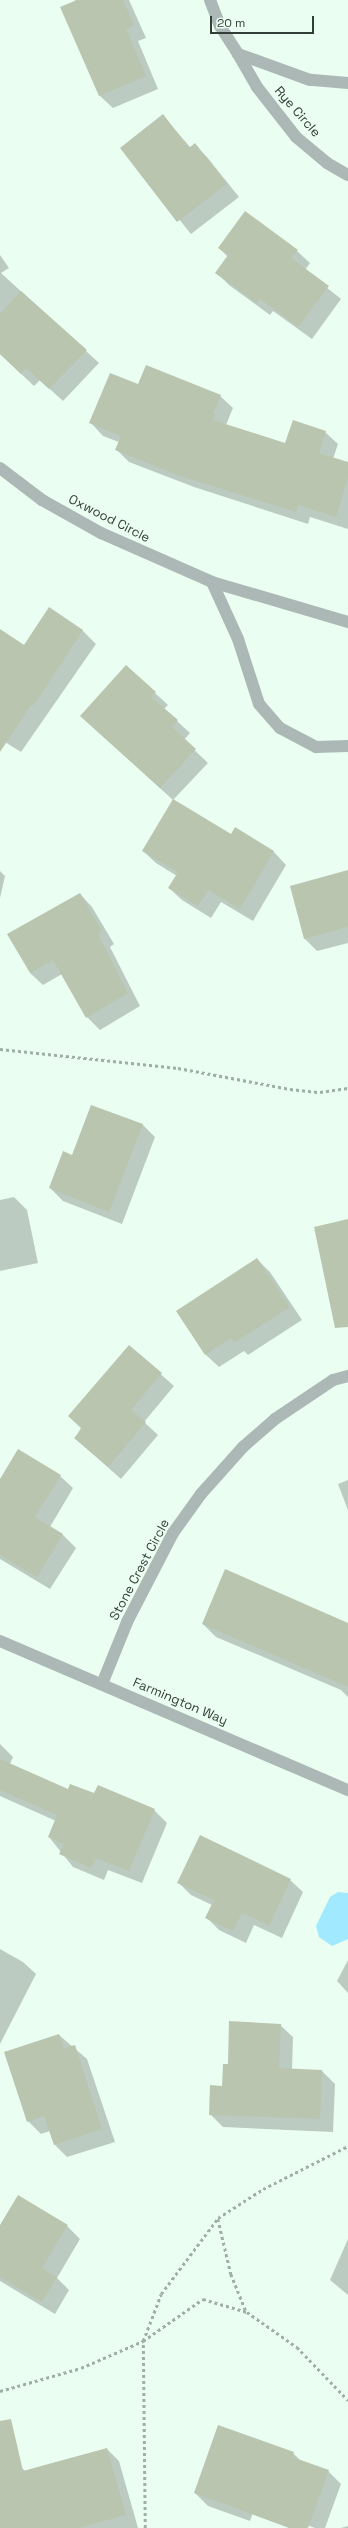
<!DOCTYPE html>
<html>
<head>
<meta charset="utf-8">
<style>
  body { margin:0 }
  #map { position:relative; width:348px; height:2528px; overflow:hidden; background:#ebfef2; font-family:"Space Grotesk",sans-serif }
  div>[style] { position:absolute }
  .water>* { inset:0; background:#a0e9fe }
  .shadow>* { inset:0; background:#0003 }
  .building>* { inset:0; background:#b9c5af }
  .path>* { height:2.5px; margin-top:-1.25px; transform-origin:0; background:repeating-linear-gradient(90deg,#9fafa5 0 3px,transparent 0 6px) }
  .minor>* { height:12px; margin:-6px; padding:0 6px; transform-origin:6px; border-radius:6px; background:#abb8b6 }
  span { translate:-50% -50%; white-space:nowrap; text-align:center; line-height:1.15; -webkit-text-stroke:3px #ebfef2; paint-order:stroke }
  .street-label { font-size:13px; color:#343e38 }
  .scale { position:absolute; left:210px; top:16px; width:104px; height:18px; box-sizing:border-box; border:2px solid #343e38; border-top:0; padding-left:5px; font-size:12px; line-height:14px; white-space:nowrap; color:#343e38; -webkit-text-stroke:3px #ebfef2; paint-order:stroke }
</style>
</head>
<body>
<div id="map">
  <div class="water">
    <i style="clip-path:polygon(338px 1892px,348px 1893px,348px 1939px,332px 1946px,319px 1937px,316px 1926px,330px 1897px)"></i>
  </div>
  <div class="shadow">
    <i style="clip-path:polygon(75px 0,129px 0,146px 38px,138px 41px,158px 89px,113px 108px,100px 96px,88px 67px)"></i>
    <i style="clip-path:polygon(163px 116px,191px 148px,195px 145px,207px 157px,239px 197px,191px 234px,121px 148px)"></i>
    <i style="clip-path:polygon(219px 248px,297px 251px,310px 263px,305px 270px,341px 299px,312px 339px,273px 311px,270px 315px,229px 285px,217px 273px,228px 257px)"></i>
    <i style="clip-path:polygon(0 255px,9px 268px,1px 273px,99px 363px,63px 401px,40px 380px,34px 386px,0 354px)"></i>
    <i style="clip-path:polygon(138px 385px,220px 396px,233px 408px,226px 425px,286px 444px,325px 432px,338px 444px,333px 459px,348px 463px,348px 529px,310px 517px,308px 524px,194px 487px,129px 462px,116px 449px,119px 442px,103px 436px,91px 423px)"></i>
    <i style="clip-path:polygon(49px 609px,83px 631px,96px 644px,21px 752px,0 739px,0 630px,25px 646px)"></i>
    <i style="clip-path:polygon(155px 693px,168px 705px,164px 709px,190px 733px,184px 740px,208px 763px,173px 800px,81px 716px)"></i>
    <i style="clip-path:polygon(236px 829px,274px 852px,286px 865px,253px 921px,221px 902px,211px 918px,182px 900px,169px 888px,177px 876px,156px 863px,143px 851px,231px 836px)"></i>
    <i style="clip-path:polygon(0 871px,5px 876px,0 898px)"></i>
    <i style="clip-path:polygon(348px 875px,348px 943px,317px 951px,304px 938px)"></i>
    <i style="clip-path:polygon(80px 894px,92px 907px,114px 944px,110px 947px,140px 1006px,100px 1030px,87px 1017px,62px 974px,43px 985px,30px 973px)"></i>
    <i style="clip-path:polygon(142px 1124px,155px 1137px,122px 1224px,63px 1201px,50px 1188px)"></i>
    <i style="clip-path:polygon(14px 1197px,27px 1210px,38px 1263px,0 1271px,0 1200px)"></i>
    <i style="clip-path:polygon(257px 1259px,270px 1272px,302px 1320px,248px 1355px,244px 1351px,219px 1367px,206px 1355px,177px 1311px)"></i>
    <i style="clip-path:polygon(129px 1346px,174px 1386px,144px 1422px,158px 1435px,121px 1479px,75px 1438px)"></i>
    <i style="clip-path:polygon(60px 1476px,73px 1488px,50px 1527px,63px 1535px,76px 1548px,50px 1589px,0 1559px,0 1481px)"></i>
    <i style="clip-path:polygon(348px 1480px,348px 1510px,338px 1484px)"></i>
    <i style="clip-path:polygon(203px 1624px,348px 1624px,348px 1697px,341px 1690px,216px 1637px)"></i>
    <i style="clip-path:polygon(0 1744px,13px 1757px,10px 1764px,68px 1790px,154px 1810px,167px 1823px,142px 1883px,108px 1870px,104px 1880px,73px 1867px,49px 1837px,56px 1821px,0 1796px)"></i>
    <i style="clip-path:polygon(290px 1880px,303px 1892px,282px 1938px,254px 1925px,246px 1943px,219px 1930px,206px 1917px,212px 1905px,191px 1895px,179px 1883px)"></i>
    <i style="clip-path:polygon(0 1949px,23px 1962px,36px 1974px,0 2044px)"></i>
    <i style="clip-path:polygon(348px 1960px,348px 1993px,337px 1981px)"></i>
    <i style="clip-path:polygon(280px 2025px,293px 2037px,292px 2070px,322px 2071px,335px 2084px,333px 2132px,223px 2127px,210px 2114px,223px 2087px,229px 2065px)"></i>
    <i style="clip-path:polygon(59px 2035px,87px 2059px,115px 2142px,67px 2157px,55px 2145px,50px 2131px,41px 2134px,28px 2121px)"></i>
    <i style="clip-path:polygon(67px 2226px,80px 2239px,57px 2278px,69px 2290px,55px 2314px,0 2281px,0 2227px)"></i>
    <i style="clip-path:polygon(348px 2239px,348px 2295px,330px 2280px)"></i>
    <i style="clip-path:polygon(107px 2449px,119px 2461px,138px 2528px,0 2528px,0 2474px,22px 2468px,25px 2471px)"></i>
    <i style="clip-path:polygon(293px 2453px,302px 2462px,328px 2471px,341px 2484px,325px 2528px,315px 2528px,255px 2507px,250px 2521px,208px 2506px,195px 2493px)"></i>
    <i style="clip-path:polygon(348px 2526px,348px 2528px,341px 2528px)"></i>
  </div>
  <div class="building">
    <i style="clip-path:polygon(77px 0,123px 0,134px 25px,126px 29px,146px 76px,99px 96px,60px 7px)"></i>
    <i style="clip-path:polygon(163px 114px,189px 148px,195px 143px,227px 184px,177px 222px,120px 148px)"></i>
    <i style="clip-path:polygon(245px 211px,298px 250px,291px 258px,329px 286px,298px 327px,260px 299px,257px 303px,215px 273px,228px 255px,218px 248px)"></i>
    <i style="clip-path:polygon(21px 291px,87px 350px,49px 389px,26px 368px,21px 374px,0 354px,0 314px)"></i>
    <i style="clip-path:polygon(146px 365px,221px 395px,213px 414px,215px 415px,213px 420px,285px 443px,293px 420px,326px 431px,319px 453px,348px 462px,348px 478px,336px 517px,298px 505px,296px 512px,180px 476px,115px 450px,121px 436px,89px 423px,110px 373px,138px 384px)"></i>
    <i style="clip-path:polygon(49px 607px,83px 630px,34px 705px,31px 705px,0 752px,0 629px,24px 645px)"></i>
    <i style="clip-path:polygon(126px 665px,156px 692px,151px 697px,178px 720px,172px 727px,196px 749px,160px 788px,80px 716px)"></i>
    <i style="clip-path:polygon(173px 799px,231px 834px,235px 827px,274px 851px,240px 909px,208px 890px,198px 906px,168px 888px,178px 872px,142px 851px)"></i>
    <i style="clip-path:polygon(348px 870px,348px 927px,304px 939px,290px 886px)"></i>
    <i style="clip-path:polygon(80px 893px,102px 931px,98px 934px,128px 993px,86px 1018px,53px 960px,30px 973px,7px 934px)"></i>
    <i style="clip-path:polygon(91px 1105px,143px 1124px,109px 1212px,49px 1188px,63px 1151px,72px 1155px)"></i>
    <i style="clip-path:polygon(348px 1219px,348px 1327px,335px 1328px,314px 1227px)"></i>
    <i style="clip-path:polygon(257px 1258px,290px 1307px,234px 1343px,231px 1338px,205px 1355px,176px 1311px)"></i>
    <i style="clip-path:polygon(129px 1345px,162px 1373px,131px 1410px,146px 1422px,108px 1467px,74px 1438px,82px 1429px,68px 1416px)"></i>
    <i style="clip-path:polygon(18px 1449px,61px 1475px,35px 1517px,63px 1534px,37px 1577px,0 1555px,0 1479px)"></i>
    <i style="clip-path:polygon(225px 1569px,348px 1623px,348px 1687px,202px 1624px)"></i>
    <i style="clip-path:polygon(0 1759px,68px 1789px,70px 1784px,94px 1793px,98px 1785px,155px 1809px,129px 1871px,96px 1858px,91px 1868px,59px 1854px,64px 1844px,48px 1837px,57px 1815px,0 1790px)"></i>
    <i style="clip-path:polygon(200px 1835px,291px 1879px,269px 1926px,242px 1913px,233px 1931px,205px 1918px,214px 1900px,177px 1883px)"></i>
    <i style="clip-path:polygon(229px 2021px,281px 2024px,279px 2068px,322px 2070px,320px 2119px,209px 2115px,210px 2085px,222px 2086px,223px 2064px,228px 2064px)"></i>
    <i style="clip-path:polygon(59px 2034px,64px 2048px,75px 2045px,102px 2129px,54px 2145px,44px 2116px,27px 2122px,4px 2052px)"></i>
    <i style="clip-path:polygon(18px 2195px,68px 2225px,42px 2268px,57px 2277px,42px 2302px,0 2277px,0 2225px)"></i>
    <i style="clip-path:polygon(11px 2419px,23px 2471px,107px 2448px,126px 2515px,78px 2528px,0 2528px,0 2421px)"></i>
    <i style="clip-path:polygon(218px 2425px,294px 2452px,292px 2457px,329px 2470px,308px 2528px,289px 2528px,194px 2493px)"></i>
  </div>
  <div class="path">
    <i style="left:0;top:1049px;width:179px;rotate:6.1deg"></i>
    <i style="left:178px;top:1068px;width:114px;rotate:10.6deg"></i>
    <i style="left:290px;top:1089px;width:30px;rotate:6deg"></i>
    <i style="left:320px;top:1092px;width:28px;rotate:-8deg"></i>
    <i style="left:218px;top:2219px;width:57px;rotate:76.7deg"></i>
    <i style="left:231px;top:2274px;width:40px;rotate:68deg"></i>
    <i style="left:0;top:2391px;width:84px;rotate:-15.9deg"></i>
    <i style="left:81px;top:2368px;width:68px;rotate:-23.5deg"></i>
    <i style="left:143px;top:2341px;width:73px;rotate:-35deg"></i>
    <i style="left:203px;top:2299px;width:46px;rotate:16.5deg"></i>
    <i style="left:247px;top:2312px;width:61px;rotate:35deg"></i>
    <i style="left:297px;top:2347px;width:74px;rotate:46.1deg"></i>
    <i style="left:145px;top:2528px;width:187px;rotate:-90.6deg"></i>
    <i style="left:143px;top:2341px;width:50px;rotate:-69deg"></i>
    <i style="left:161px;top:2294px;width:95px;rotate:-53.1deg"></i>
    <i style="left:218px;top:2218px;width:54px;rotate:-32.8deg"></i>
    <i style="left:263px;top:2189px;width:95px;rotate:-26.8deg"></i>
  </div>
  <div class="minor">
    <i style="left:210px;top:0;width:28px;rotate:69deg"></i>
    <i style="left:220px;top:26px;width:33px;rotate:57deg"></i>
    <i style="left:348px;top:83px;width:38px;rotate:-175deg"></i>
    <i style="left:310px;top:80px;width:77px;rotate:-160.1deg"></i>
    <i style="left:238px;top:54px;width:38px;rotate:60deg"></i>
    <i style="left:257px;top:87px;width:63px;rotate:52deg"></i>
    <i style="left:296px;top:137px;width:40px;rotate:40deg"></i>
    <i style="left:327px;top:163px;width:24px;rotate:30deg"></i>
    <i style="left:0;top:468px;width:53px;rotate:37.3deg"></i>
    <i style="left:42px;top:500px;width:68px;rotate:29.2deg"></i>
    <i style="left:101px;top:533px;width:121px;rotate:23.8deg"></i>
    <i style="left:348px;top:622px;width:142px;rotate:-163.6deg"></i>
    <i style="left:212px;top:582px;width:63px;rotate:65.5deg"></i>
    <i style="left:238px;top:639px;width:68px;rotate:72.1deg"></i>
    <i style="left:259px;top:704px;width:32px;rotate:49deg"></i>
    <i style="left:280px;top:728px;width:41px;rotate:27.8deg"></i>
    <i style="left:316px;top:747px;width:32px;rotate:-2deg"></i>
    <i style="left:0;top:1641px;width:379px;rotate:23.2deg"></i>
    <i style="left:102px;top:1684px;width:67px;rotate:-68deg"></i>
    <i style="left:127px;top:1622px;width:100px;rotate:-62.7deg"></i>
    <i style="left:173px;top:1533px;width:48px;rotate:-54.3deg"></i>
    <i style="left:201px;top:1494px;width:63px;rotate:-48.2deg"></i>
    <i style="left:243px;top:1447px;width:43px;rotate:-41.2deg"></i>
    <i style="left:275px;top:1419px;width:70px;rotate:-33.9deg"></i>
    <i style="left:333px;top:1380px;width:16px;rotate:-15deg"></i>
  </div>
  <div class="street-label">
    <span style="left:297px;top:112px;rotate:49deg">Rye Circle</span>
    <span style="left:109px;top:519px;rotate:27deg">Oxwood Circle</span>
    <span style="left:140px;top:1570px;rotate:-62deg">Stone Crest Circle</span>
    <span style="left:180px;top:1702px;rotate:23deg">Farmington Way</span>
  </div>
  <div class="scale">20 m</div>
</div>
</body>
</html>
